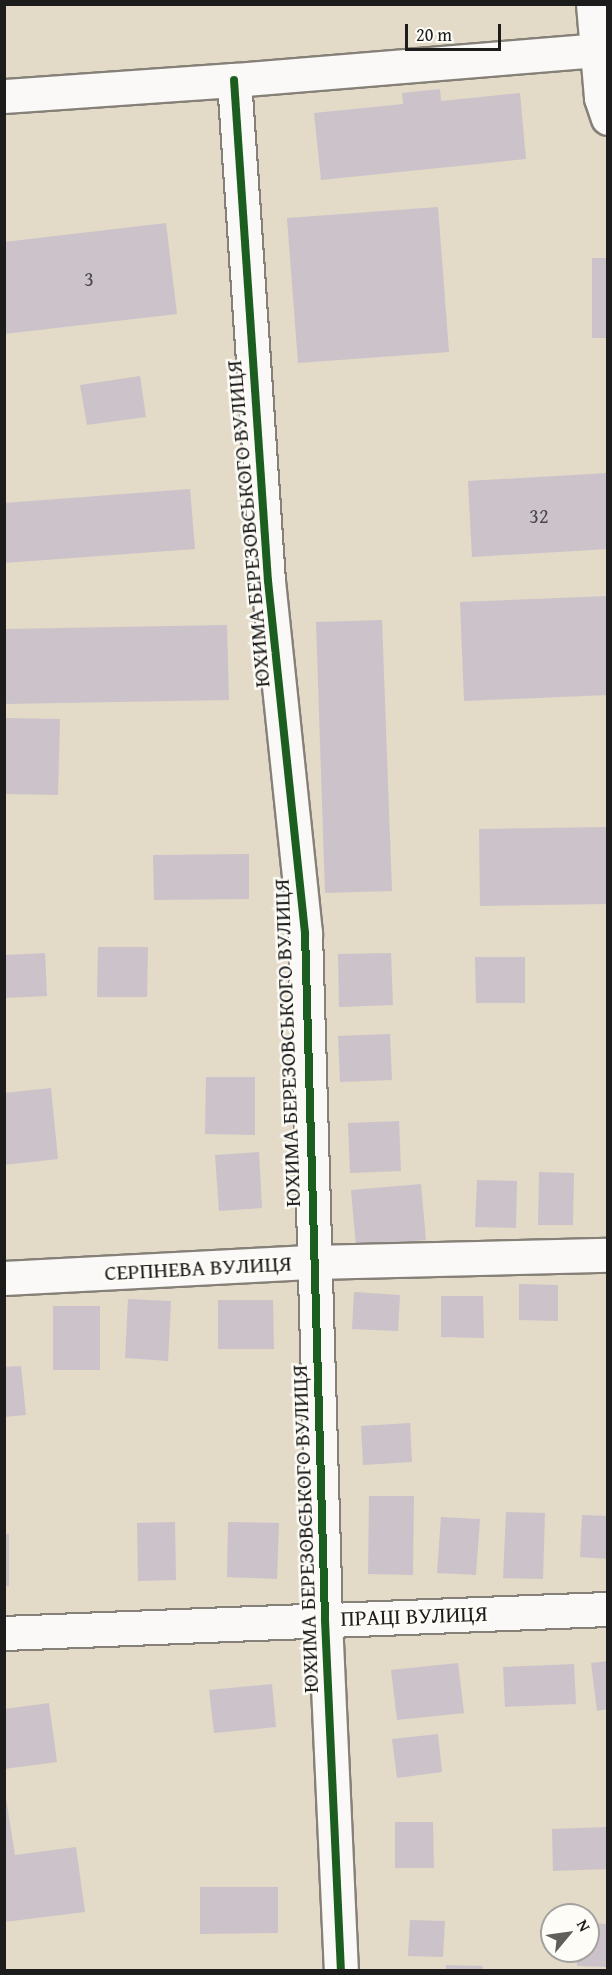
<!DOCTYPE html>
<html>
<head>
<meta charset="utf-8">
<style>
  body { margin:0 }
  #map { position:relative; width:612px; height:1975px; overflow:hidden; background:#e3dac8; font-family:"Gentium Book Plus",serif }
  div>[style] { position:absolute }
  .building>* { inset:0; background:#cbc3c9 }
  .roads { filter:drop-shadow(2px 0 #868178) drop-shadow(-2px 0 #868178) drop-shadow(0 2px #868178) drop-shadow(0 -2px #868178) }
  .street>* { height:33px; margin:-16.5px; padding:0 16.5px; transform-origin:16.5px; border-radius:16.5px; background:#fbf9f7 }
  .cycleway>* { height:8px; margin:-4px; padding:0 4px; transform-origin:4px; border-radius:4px; background:#1b5e20 }
  span { translate:-50% -50%; white-space:nowrap; text-align:center; line-height:1.15; -webkit-text-stroke:5px #fdfcf7; paint-order:stroke }
  .number-label { font-size:20px; color:#484647 }
  .number-label span { -webkit-text-stroke-width:0 }
  .street-label { font-size:22px; color:#1c1c1c }
  .frame { position:absolute; inset:0; border:6px solid #1c1c1c; pointer-events:none }
  .north { position:absolute; left:540px; top:1903px; width:60px; height:60px; box-sizing:border-box; background:#fdfcf7; border:2px solid #a3a29f; border-radius:50%; rotate:61deg; font-size:16px; font-weight:700; line-height:24px; text-align:center; color:#1c1c1c }
  .north::after { content:''; display:block; margin:auto; width:21px; height:27px; background:#625e58; clip-path:polygon(50% 0,100% 100%,50% 72%,0 100%) }
  .scale { position:absolute; left:405px; top:24px; width:96px; height:27px; box-sizing:border-box; border:3px solid #1c1c1c; border-top:0; padding-left:8px; font-size:18px; line-height:21px; white-space:nowrap; color:#1c1c1c; -webkit-text-stroke:4px #fdfcf7; paint-order:stroke }
</style>
</head>
<body>
<div id="map">
  <div class="building">
    <i style="clip-path:polygon(440px 89px,441px 101px,520px 93px,526px 159px,321px 180px,314px 113px,403px 104px,402px 93px)"></i>
    <i style="clip-path:polygon(438px 207px,449px 352px,298px 363px,287px 218px)"></i>
    <i style="clip-path:polygon(166px 223px,177px 314px,4px 334px,4px 242px)"></i>
    <i style="clip-path:polygon(592px 258px,608px 258px,608px 338px,592px 338px)"></i>
    <i style="clip-path:polygon(140px 376px,146px 417px,87px 425px,80px 385px)"></i>
    <i style="clip-path:polygon(608px 473px,608px 549px,472px 557px,468px 481px)"></i>
    <i style="clip-path:polygon(190px 489px,195px 549px,4px 563px,4px 503px)"></i>
    <i style="clip-path:polygon(608px 596px,608px 695px,464px 701px,460px 602px)"></i>
    <i style="clip-path:polygon(382px 620px,392px 891px,325px 893px,316px 622px)"></i>
    <i style="clip-path:polygon(227px 625px,229px 700px,5px 704px,5px 629px)"></i>
    <i style="clip-path:polygon(4px 718px,60px 719px,58px 795px,4px 794px)"></i>
    <i style="clip-path:polygon(608px 827px,608px 904px,480px 906px,479px 829px)"></i>
    <i style="clip-path:polygon(249px 854px,249px 899px,154px 900px,153px 855px)"></i>
    <i style="clip-path:polygon(98px 947px,148px 947px,147px 997px,97px 997px)"></i>
    <i style="clip-path:polygon(45px 953px,47px 996px,5px 998px,5px 955px)"></i>
    <i style="clip-path:polygon(391px 953px,393px 1005px,339px 1007px,338px 954px)"></i>
    <i style="clip-path:polygon(475px 957px,525px 957px,525px 1003px,476px 1003px)"></i>
    <i style="clip-path:polygon(390px 1034px,392px 1080px,340px 1082px,338px 1036px)"></i>
    <i style="clip-path:polygon(206px 1077px,255px 1077px,255px 1135px,205px 1134px)"></i>
    <i style="clip-path:polygon(51px 1088px,58px 1159px,4px 1165px,4px 1093px)"></i>
    <i style="clip-path:polygon(399px 1121px,401px 1171px,350px 1173px,348px 1123px)"></i>
    <i style="clip-path:polygon(259px 1152px,262px 1208px,219px 1211px,215px 1155px)"></i>
    <i style="clip-path:polygon(539px 1172px,574px 1173px,573px 1225px,538px 1225px)"></i>
    <i style="clip-path:polygon(477px 1180px,517px 1181px,516px 1228px,475px 1227px)"></i>
    <i style="clip-path:polygon(421px 1184px,426px 1240px,356px 1246px,351px 1190px)"></i>
    <i style="clip-path:polygon(519px 1284px,558px 1285px,558px 1321px,519px 1320px)"></i>
    <i style="clip-path:polygon(354px 1292px,400px 1295px,398px 1331px,352px 1329px)"></i>
    <i style="clip-path:polygon(441px 1296px,483px 1296px,484px 1338px,441px 1337px)"></i>
    <i style="clip-path:polygon(128px 1299px,171px 1301px,168px 1361px,125px 1358px)"></i>
    <i style="clip-path:polygon(218px 1300px,273px 1300px,274px 1349px,218px 1349px)"></i>
    <i style="clip-path:polygon(53px 1306px,100px 1306px,100px 1370px,53px 1370px)"></i>
    <i style="clip-path:polygon(21px 1366px,26px 1415px,4px 1417px,4px 1367px)"></i>
    <i style="clip-path:polygon(410px 1423px,412px 1462px,363px 1465px,361px 1426px)"></i>
    <i style="clip-path:polygon(369px 1496px,414px 1496px,413px 1575px,368px 1574px)"></i>
    <i style="clip-path:polygon(506px 1512px,545px 1513px,543px 1579px,503px 1578px)"></i>
    <i style="clip-path:polygon(582px 1515px,608px 1516px,608px 1559px,580px 1557px)"></i>
    <i style="clip-path:polygon(441px 1517px,480px 1519px,476px 1575px,437px 1573px)"></i>
    <i style="clip-path:polygon(175px 1522px,176px 1580px,138px 1581px,137px 1523px)"></i>
    <i style="clip-path:polygon(228px 1522px,279px 1523px,277px 1579px,227px 1577px)"></i>
    <i style="clip-path:polygon(4px 1534px,9px 1534px,9px 1586px,4px 1586px)"></i>
    <i style="clip-path:polygon(608px 1661px,608px 1709px,597px 1711px,591px 1663px)"></i>
    <i style="clip-path:polygon(458px 1663px,464px 1713px,397px 1720px,391px 1670px)"></i>
    <i style="clip-path:polygon(574px 1664px,576px 1704px,505px 1707px,503px 1667px)"></i>
    <i style="clip-path:polygon(272px 1684px,276px 1727px,214px 1733px,209px 1690px)"></i>
    <i style="clip-path:polygon(49px 1703px,57px 1762px,4px 1769px,4px 1709px)"></i>
    <i style="clip-path:polygon(438px 1734px,442px 1772px,397px 1778px,392px 1739px)"></i>
    <i style="clip-path:polygon(4px 1786px,15px 1855px,76px 1847px,85px 1912px,4px 1922px)"></i>
    <i style="clip-path:polygon(395px 1822px,433px 1822px,434px 1868px,395px 1868px)"></i>
    <i style="clip-path:polygon(607px 1827px,608px 1869px,553px 1871px,552px 1829px)"></i>
    <i style="clip-path:polygon(200px 1887px,278px 1887px,278px 1933px,200px 1934px)"></i>
    <i style="clip-path:polygon(410px 1920px,445px 1921px,443px 1957px,408px 1956px)"></i>
    <i style="clip-path:polygon(588px 1923px,608px 1924px,608px 1967px,577px 1966px,577px 1951px,588px 1951px)"></i>
    <i style="clip-path:polygon(446px 1965px,483px 1966px,482px 1970px,446px 1970px)"></i>
  </div>
  <div class="roads">
    <div class="street">
      <i style="left:593px;top:4px;width:94px;rotate:85.1deg"></i>
      <i style="left:601px;top:98px;width:21px;rotate:71deg"></i>
      <i style="left:234px;top:80px;width:502px;rotate:86.12deg"></i>
      <i style="left:268px;top:581px;width:354px;rotate:84deg"></i>
      <i style="left:305px;top:933px;width:687px;rotate:88.33deg"></i>
      <i style="left:325px;top:1620px;width:350px;rotate:87.4deg"></i>
      <i style="left:4px;top:96px;width:231px;rotate:-4deg"></i>
      <i style="left:234px;top:80px;width:363px;rotate:-4.7deg"></i>
      <i style="left:4px;top:1278px;width:310px;rotate:-3deg"></i>
      <i style="left:314px;top:1262px;width:294px;rotate:-1.4deg"></i>
      <i style="left:4px;top:1633px;width:604px;rotate:-2.28deg"></i>
    </div>
  </div>
  <div class="cycleway">
    <i style="left:234px;top:80px;width:502px;rotate:86.12deg"></i>
    <i style="left:268px;top:581px;width:354px;rotate:84deg"></i>
    <i style="left:305px;top:933px;width:687px;rotate:88.33deg"></i>
    <i style="left:325px;top:1620px;width:350px;rotate:87.4deg"></i>
  </div>
  <div class="number-label">
    <span style="left:89px;top:278px">3</span>
    <span style="left:539px;top:515px">32</span>
  </div>
  <div class="street-label">
    <span style="left:248px;top:524px;rotate:-95deg">ЮХИМА БЕРЕЗОВСЬКОГО ВУЛИЦЯ</span>
    <span style="left:287px;top:1043px;rotate:-92deg">ЮХИМА БЕРЕЗОВСЬКОГО ВУЛИЦЯ</span>
    <span style="left:198px;top:1268px;rotate:-3deg">СЕРПНЕВА ВУЛИЦЯ</span>
    <span style="left:305px;top:1529px;rotate:-92deg">ЮХИМА БЕРЕЗОВСЬКОГО ВУЛИЦЯ</span>
    <span style="left:414px;top:1616px;rotate:-2deg">ПРАЦІ ВУЛИЦЯ</span>
  </div>
  <div class="frame"></div>
  <div class="north">N</div>
  <div class="scale">20 m</div>
</div>
</body>
</html>
